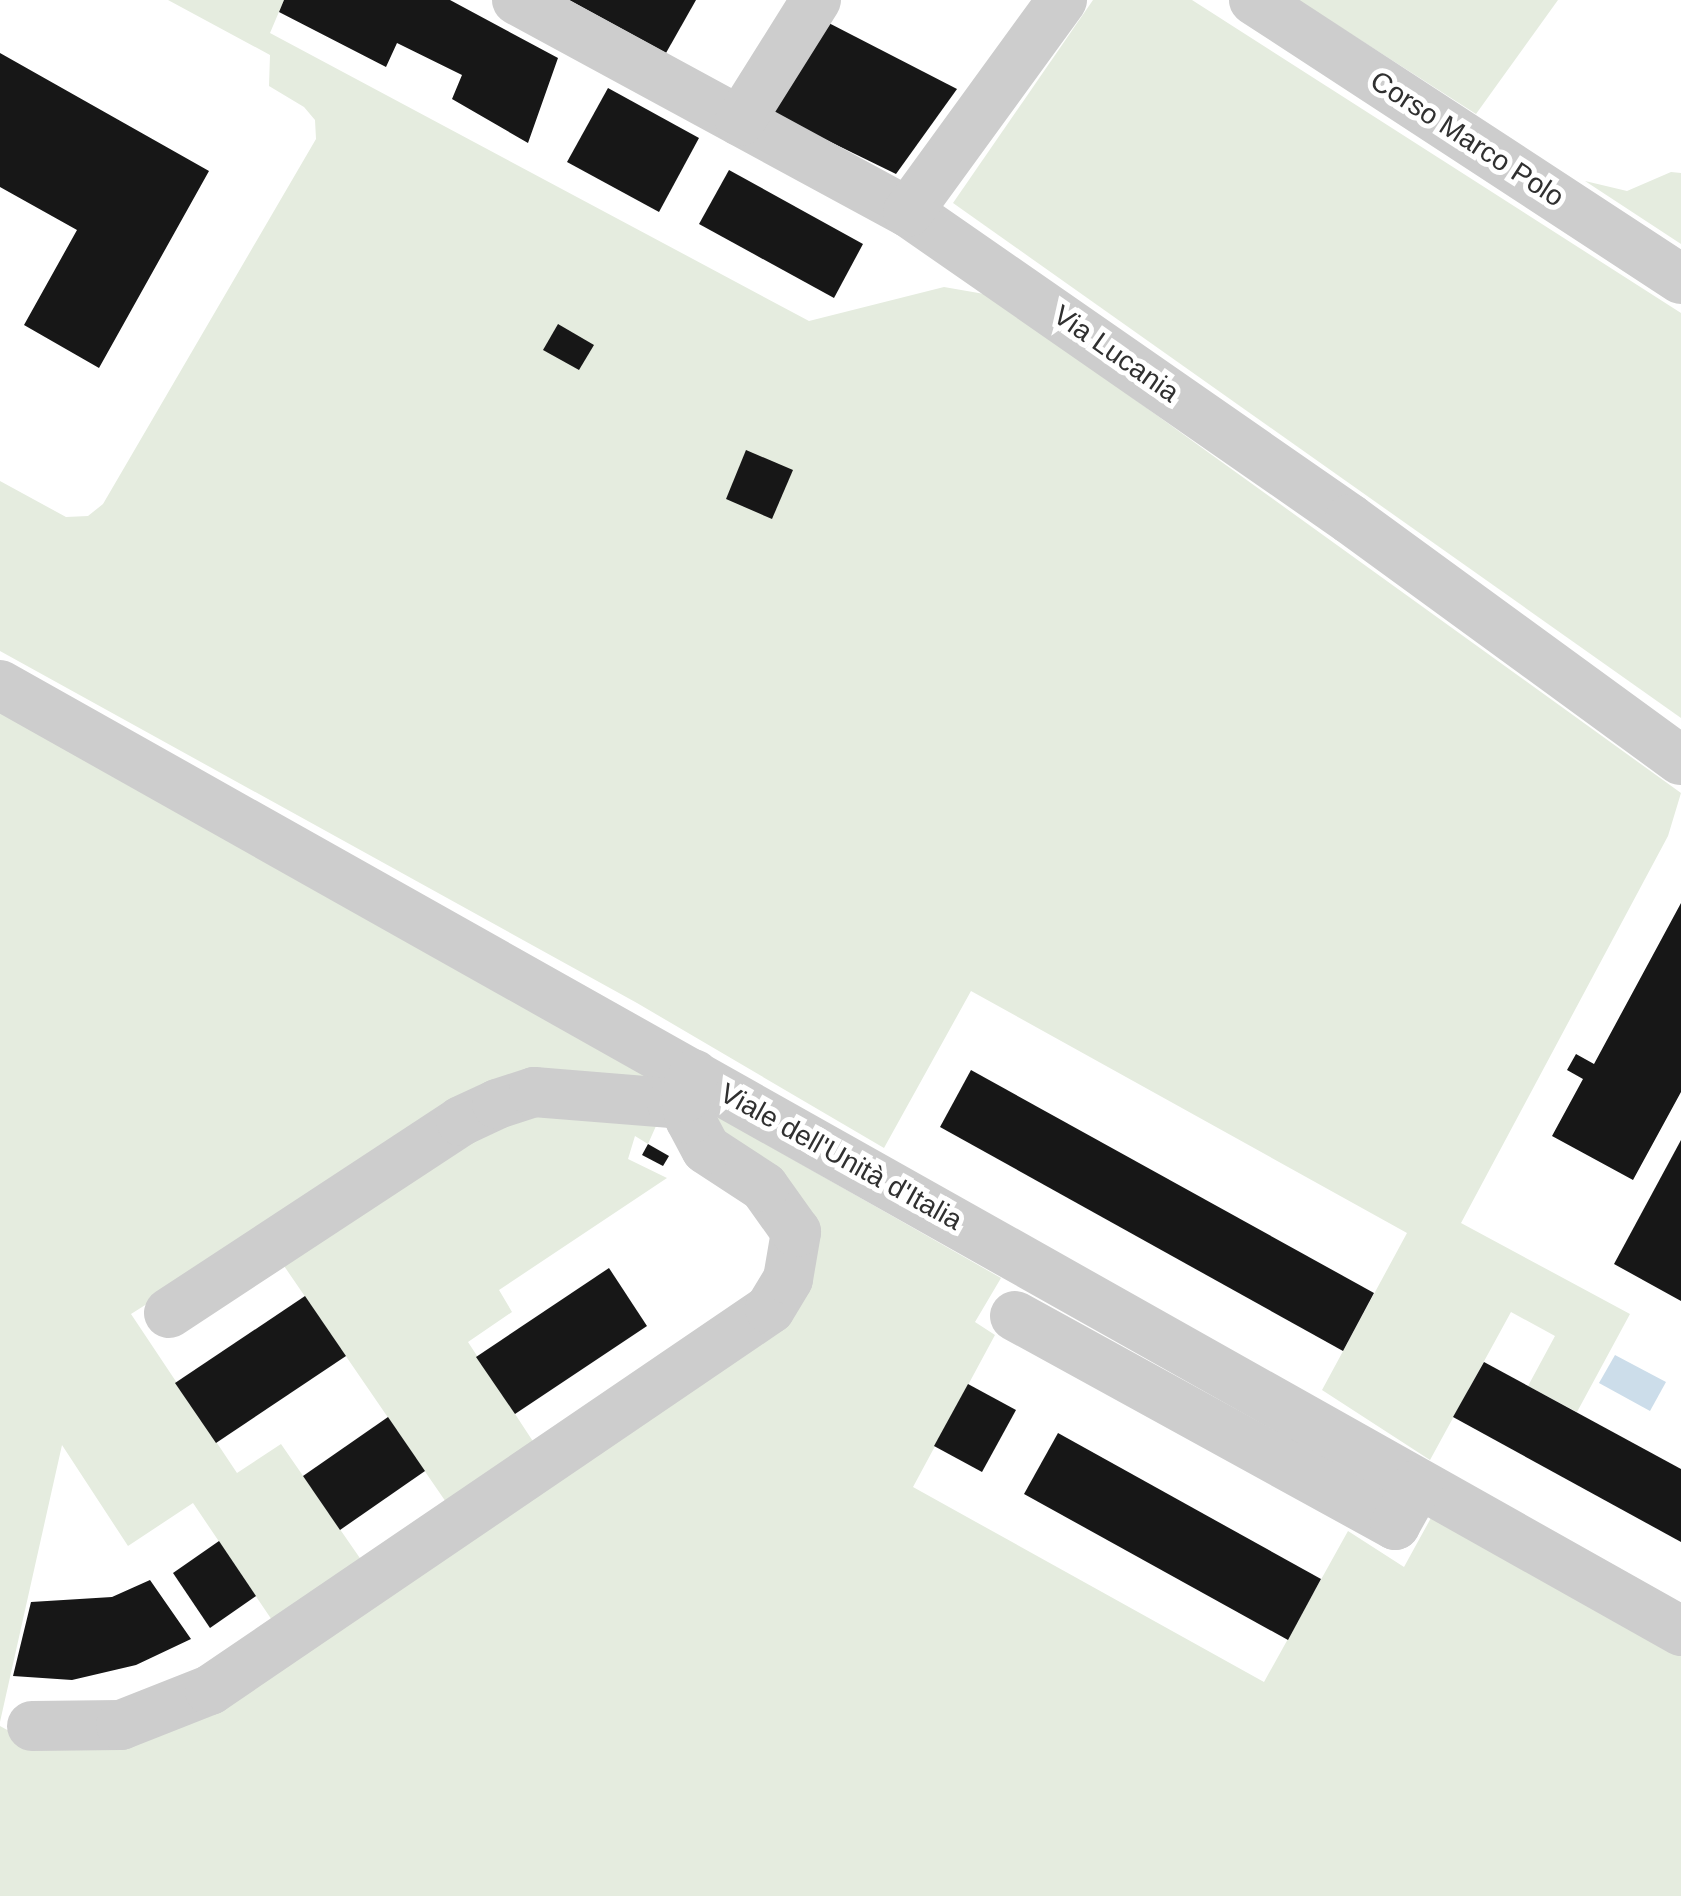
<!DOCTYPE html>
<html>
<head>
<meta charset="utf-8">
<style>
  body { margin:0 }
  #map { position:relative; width:1681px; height:1896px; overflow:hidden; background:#fff; font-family:Arial,sans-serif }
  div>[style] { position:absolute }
  .green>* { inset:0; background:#e5ecdf }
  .water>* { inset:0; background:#ccddea }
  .building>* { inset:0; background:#171717 }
  .minor>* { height:50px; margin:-25px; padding:0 25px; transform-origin:25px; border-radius:25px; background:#cdcdcd }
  span { translate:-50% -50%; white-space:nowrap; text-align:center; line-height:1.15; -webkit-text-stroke:10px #fff; paint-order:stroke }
  .street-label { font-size:28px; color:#303030 }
</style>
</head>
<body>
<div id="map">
  <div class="green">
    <i style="clip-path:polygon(168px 0,284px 0,270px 33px,809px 321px,944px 287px,990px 295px,1681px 793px,1668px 836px,1461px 1223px,1630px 1314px,1577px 1412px,1528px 1386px,1555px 1336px,1511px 1312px,1430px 1460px,1322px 1390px,1407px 1233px,971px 991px,884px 1148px,637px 1003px,0 651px,0 481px,66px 517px,88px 516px,103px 504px,316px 139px,315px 120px,304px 107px,269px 86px,270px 55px)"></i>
    <i style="clip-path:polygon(1093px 0,1192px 0,1681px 313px,1681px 718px,953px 203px)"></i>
    <i style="clip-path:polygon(1298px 0,1558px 0,1476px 114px)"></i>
    <i style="clip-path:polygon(1671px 172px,1681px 173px,1681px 244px,1585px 181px,1627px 191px)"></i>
    <i style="clip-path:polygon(0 712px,662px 1080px,454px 1110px,131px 1314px,237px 1473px,281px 1444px,364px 1564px,276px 1626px,193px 1503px,128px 1546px,62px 1445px,0 1722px)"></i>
    <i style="clip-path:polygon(528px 1106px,656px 1126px,648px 1144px,635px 1136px,628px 1159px,667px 1178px,499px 1290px,512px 1312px,468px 1342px,536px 1446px,448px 1505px,282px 1263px)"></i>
    <i style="clip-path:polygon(710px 1112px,1001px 1278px,975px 1322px,995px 1335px,913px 1487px,1264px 1682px,1348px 1531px,1404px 1567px,1432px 1516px,1681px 1656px,1681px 1896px,0 1896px,0 1726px,20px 1737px,162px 1731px,807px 1270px)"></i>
  </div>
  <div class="water">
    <i style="clip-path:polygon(1615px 1355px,1666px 1382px,1650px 1411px,1599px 1383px)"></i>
  </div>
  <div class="building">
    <i style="clip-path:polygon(284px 0,450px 0,558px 58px,528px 143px,452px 99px,462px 75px,397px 43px,386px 67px,279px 12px)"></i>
    <i style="clip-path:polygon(569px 0,696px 0,666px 53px)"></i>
    <i style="clip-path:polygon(821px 19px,957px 89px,896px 174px,763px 109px)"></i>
    <i style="clip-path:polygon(0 53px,209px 171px,99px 368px,24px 325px,77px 230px,0 187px)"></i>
    <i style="clip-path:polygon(608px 88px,699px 138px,659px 212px,567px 162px)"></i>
    <i style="clip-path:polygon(729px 170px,863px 244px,834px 298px,699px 224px)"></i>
    <i style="clip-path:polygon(558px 324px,594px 345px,579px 370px,543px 350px)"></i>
    <i style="clip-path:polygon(746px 450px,793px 470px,772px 519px,726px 499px)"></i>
    <i style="clip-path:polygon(1681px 903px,1681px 1092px,1633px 1180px,1552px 1136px,1583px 1079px,1567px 1070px,1576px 1054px,1594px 1064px)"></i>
    <i style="clip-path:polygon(971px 1070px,1374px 1293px,1343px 1351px,940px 1127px)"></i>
    <i style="clip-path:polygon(1681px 1140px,1681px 1301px,1614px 1264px)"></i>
    <i style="clip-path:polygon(648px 1144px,669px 1156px,663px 1166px,642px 1155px)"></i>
    <i style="clip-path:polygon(609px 1268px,647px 1326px,515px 1414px,476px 1357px)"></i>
    <i style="clip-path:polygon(305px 1296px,346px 1356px,216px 1443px,175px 1383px)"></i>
    <i style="clip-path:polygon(1484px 1362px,1681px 1469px,1681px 1542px,1453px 1417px)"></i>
    <i style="clip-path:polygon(968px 1384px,1016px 1410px,982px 1472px,934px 1446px)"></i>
    <i style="clip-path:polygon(388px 1417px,425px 1471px,340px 1530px,303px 1476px)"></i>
    <i style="clip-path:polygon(1058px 1433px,1321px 1579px,1288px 1640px,1024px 1494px)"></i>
    <i style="clip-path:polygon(219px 1541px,256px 1596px,210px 1628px,173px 1573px)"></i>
    <i style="clip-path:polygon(150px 1580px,191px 1639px,136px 1665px,72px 1680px,13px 1676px,31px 1602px,112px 1597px)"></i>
  </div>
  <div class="minor">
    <i style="left:517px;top:0;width:445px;rotate:28.5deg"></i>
    <i style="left:908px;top:212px;width:538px;rotate:34.78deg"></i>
    <i style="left:1350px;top:519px;width:409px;rotate:36.1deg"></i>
    <i style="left:1254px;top:0;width:510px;rotate:33.16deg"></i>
    <i style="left:740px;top:121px;width:143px;rotate:-57.9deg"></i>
    <i style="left:908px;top:212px;width:262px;rotate:-54deg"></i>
    <i style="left:0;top:685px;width:1929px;rotate:29.37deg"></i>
    <i style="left:169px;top:1313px;width:349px;rotate:-33.3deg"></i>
    <i style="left:461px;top:1121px;width:40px;rotate:-25deg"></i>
    <i style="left:497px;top:1104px;width:39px;rotate:-18deg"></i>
    <i style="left:534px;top:1092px;width:138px;rotate:4.6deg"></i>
    <i style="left:672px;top:1103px;width:15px;rotate:-23deg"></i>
    <i style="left:1015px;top:1316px;width:434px;rotate:28.8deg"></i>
    <i style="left:1395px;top:1525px;width:47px;rotate:-60.7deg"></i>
    <i style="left:32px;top:1726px;width:89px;rotate:-0.6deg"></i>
    <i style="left:121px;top:1725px;width:96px;rotate:-21.5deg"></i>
    <i style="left:210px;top:1690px;width:677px;rotate:-34.23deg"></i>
    <i style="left:770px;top:1309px;width:35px;rotate:-59deg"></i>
    <i style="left:788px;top:1279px;width:48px;rotate:-80.3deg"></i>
    <i style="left:796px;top:1232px;width:55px;rotate:-125.4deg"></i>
    <i style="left:764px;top:1187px;width:69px;rotate:-146.8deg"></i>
    <i style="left:706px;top:1149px;width:34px;rotate:-118deg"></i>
    <i style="left:690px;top:1119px;width:22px;rotate:-100deg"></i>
    <i style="left:686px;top:1097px;width:24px;rotate:-71deg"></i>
  </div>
  <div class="street-label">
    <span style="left:1467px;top:139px;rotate:33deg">Corso Marco Polo</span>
    <span style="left:1116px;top:354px;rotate:35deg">Via Lucania</span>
    <span style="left:841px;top:1157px;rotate:29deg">Viale dell'Unità d'Italia</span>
  </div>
</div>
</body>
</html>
